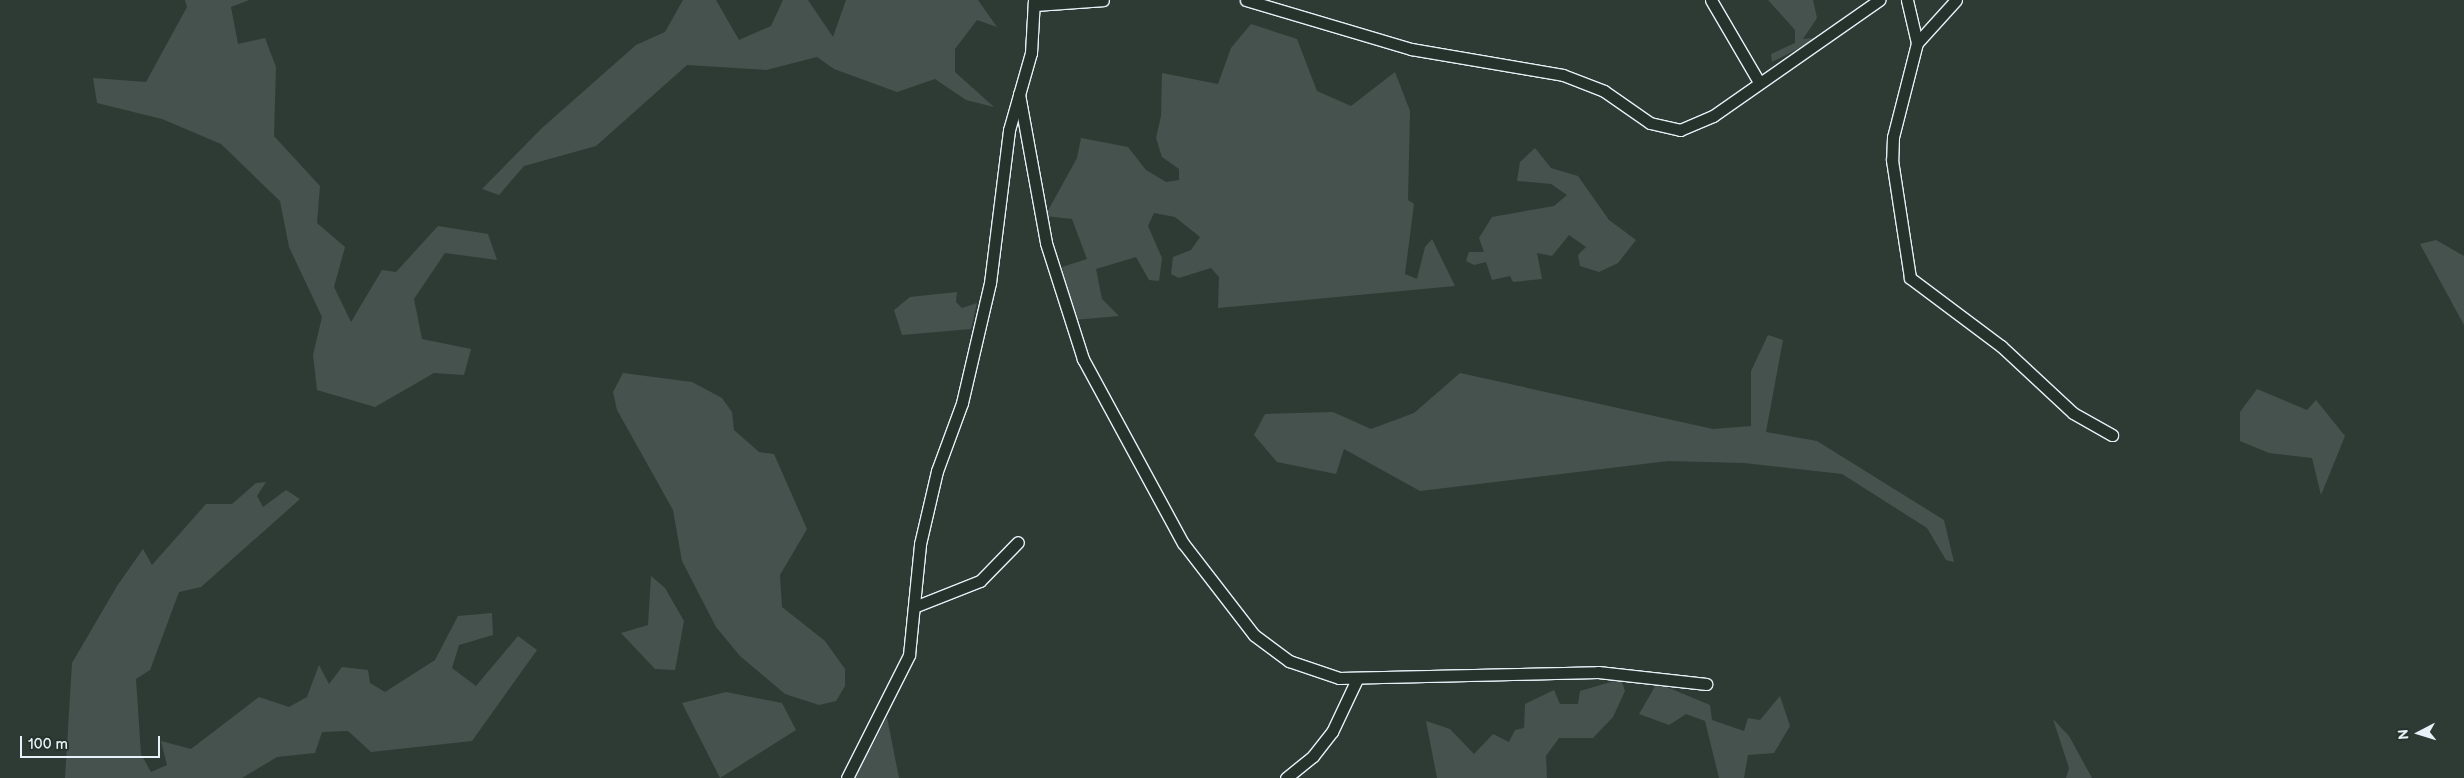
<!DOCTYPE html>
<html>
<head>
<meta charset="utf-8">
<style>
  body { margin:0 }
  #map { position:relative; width:2464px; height:778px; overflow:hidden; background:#2e3b35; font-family:"Balsamiq Sans",sans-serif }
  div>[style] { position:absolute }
  .green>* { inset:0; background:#45524e }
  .roads { filter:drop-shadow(1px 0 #e8f1f8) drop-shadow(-1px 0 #e8f1f8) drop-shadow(0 1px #e8f1f8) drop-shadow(0 -1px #e8f1f8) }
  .street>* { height:11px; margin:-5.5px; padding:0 5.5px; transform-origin:5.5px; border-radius:5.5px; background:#26332d }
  span { translate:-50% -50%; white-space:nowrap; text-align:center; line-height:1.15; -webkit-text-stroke:4px #26332d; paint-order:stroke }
  .north { position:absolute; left:2394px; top:708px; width:50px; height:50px; -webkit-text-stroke:4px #26332d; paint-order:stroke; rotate:265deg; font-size:14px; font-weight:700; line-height:20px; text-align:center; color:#e8f1f8 }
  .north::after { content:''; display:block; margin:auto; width:18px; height:22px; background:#e8f1f8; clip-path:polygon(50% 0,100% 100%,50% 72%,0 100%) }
  .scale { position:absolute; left:20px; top:736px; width:140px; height:22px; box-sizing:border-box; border:2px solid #e8f1f8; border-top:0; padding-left:6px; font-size:15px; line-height:18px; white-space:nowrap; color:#e8f1f8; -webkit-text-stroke:4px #26332d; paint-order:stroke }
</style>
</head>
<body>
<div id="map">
  <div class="green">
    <i style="clip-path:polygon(185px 0,249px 0,231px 7px,238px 44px,265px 38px,276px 67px,274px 136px,320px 186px,317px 223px,345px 247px,334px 287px,351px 322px,382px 270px,396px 272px,438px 226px,488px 234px,497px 260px,445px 253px,414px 299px,422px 339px,471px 349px,464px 375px,434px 373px,375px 407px,317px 390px,313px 355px,322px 317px,289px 247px,280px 201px,221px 144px,162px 119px,97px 103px,93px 78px,146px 82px,187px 7px)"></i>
    <i style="clip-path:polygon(683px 0,716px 0,739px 40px,771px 26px,783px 0,808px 0,833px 37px,846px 0,978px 0,997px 27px,977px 20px,955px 49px,955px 72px,994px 107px,966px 100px,935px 79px,897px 92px,834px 69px,817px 57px,766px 70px,687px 65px,596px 146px,524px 166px,499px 195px,482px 189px,542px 128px,636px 45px,665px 32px)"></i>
    <i style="clip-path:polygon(1768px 0,1813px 0,1817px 18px,1803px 39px,1813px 38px,1807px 44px,1772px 62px,1771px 54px,1795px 43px,1795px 30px)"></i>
    <i style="clip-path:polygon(1251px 24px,1297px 39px,1317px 91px,1351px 106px,1395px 72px,1410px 111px,1408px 200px,1414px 204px,1405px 274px,1417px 279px,1425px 247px,1432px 239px,1455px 286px,1218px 308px,1219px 277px,1211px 268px,1179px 278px,1171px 274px,1173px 257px,1191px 250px,1200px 237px,1175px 217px,1154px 213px,1148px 226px,1162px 258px,1159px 281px,1149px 280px,1136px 257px,1096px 269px,1102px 299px,1119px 316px,1073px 320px,1062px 267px,1087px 259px,1072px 219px,1045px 216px,1077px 158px,1081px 138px,1128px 147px,1146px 170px,1166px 182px,1179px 180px,1179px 169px,1162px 157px,1156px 138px,1161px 116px,1162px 73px,1218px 84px,1231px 48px)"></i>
    <i style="clip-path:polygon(1535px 148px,1551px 168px,1578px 176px,1609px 220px,1636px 240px,1618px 263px,1599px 272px,1580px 266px,1578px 255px,1586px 247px,1569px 235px,1552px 256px,1537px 253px,1542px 279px,1513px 282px,1510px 276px,1492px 280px,1486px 262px,1474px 265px,1466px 261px,1469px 252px,1484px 252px,1479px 238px,1492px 217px,1554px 206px,1567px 195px,1551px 184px,1517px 181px,1520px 162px)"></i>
    <i style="clip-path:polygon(2436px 240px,2464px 256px,2464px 325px,2420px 244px)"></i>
    <i style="clip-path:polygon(957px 292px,956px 302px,962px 308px,977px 303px,971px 329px,902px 335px,894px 310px,910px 297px)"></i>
    <i style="clip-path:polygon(1768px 335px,1783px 340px,1766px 432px,1817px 441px,1944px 520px,1954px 562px,1946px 560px,1927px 528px,1842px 474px,1744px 463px,1668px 461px,1420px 491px,1344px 449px,1336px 474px,1277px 462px,1254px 435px,1265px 414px,1333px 412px,1371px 429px,1414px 413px,1460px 373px,1713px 429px,1751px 426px,1751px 371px)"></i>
    <i style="clip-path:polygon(623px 373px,692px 382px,722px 398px,732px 412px,734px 430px,759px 452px,774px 454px,807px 529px,780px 575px,782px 607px,825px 641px,845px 669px,845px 686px,836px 701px,819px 705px,785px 694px,740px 656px,716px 627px,682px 561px,673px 510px,617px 410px,613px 392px)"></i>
    <i style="clip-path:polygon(2257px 389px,2307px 410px,2316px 400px,2345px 436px,2321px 495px,2312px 458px,2269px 453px,2240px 441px,2240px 412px)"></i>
    <i style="clip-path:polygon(266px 482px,257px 496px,263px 507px,286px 490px,300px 499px,201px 587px,179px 592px,150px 670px,136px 679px,141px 754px,151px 772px,167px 765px,161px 741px,191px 749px,259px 697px,289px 707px,307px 697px,319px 665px,329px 684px,342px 667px,368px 670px,370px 683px,385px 692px,435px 660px,458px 616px,492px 613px,493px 635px,459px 645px,452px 668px,476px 686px,518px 636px,537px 650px,472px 741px,371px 752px,348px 731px,322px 732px,315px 753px,277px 757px,242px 778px,65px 778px,72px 663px,117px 586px,143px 549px,152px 565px,206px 504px,232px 504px,256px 483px)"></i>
    <i style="clip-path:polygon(651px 576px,665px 588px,684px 621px,675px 670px,655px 669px,621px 633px,648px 625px)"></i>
    <i style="clip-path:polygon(1621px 679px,1625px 691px,1613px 717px,1593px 738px,1559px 738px,1546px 756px,1547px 778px,1437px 778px,1426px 721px,1450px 729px,1474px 754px,1493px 734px,1509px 742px,1515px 730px,1524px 728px,1525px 704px,1554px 690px,1560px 704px,1578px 704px,1580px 691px)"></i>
    <i style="clip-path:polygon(1657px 683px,1710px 705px,1712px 720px,1744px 731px,1748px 718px,1760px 720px,1780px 696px,1790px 726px,1774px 753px,1748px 755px,1744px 778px,1719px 778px,1705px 721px,1686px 714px,1669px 725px,1639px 714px)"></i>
    <i style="clip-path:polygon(726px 692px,782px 703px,796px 730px,720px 778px,682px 703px)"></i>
    <i style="clip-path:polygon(887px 717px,899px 778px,855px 778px,856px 776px)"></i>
    <i style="clip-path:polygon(2053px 719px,2069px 736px,2092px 778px,2066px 778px,2069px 768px)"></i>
  </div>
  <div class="roads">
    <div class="street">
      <i style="left:1246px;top:0;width:172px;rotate:16.5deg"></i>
      <i style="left:1411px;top:49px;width:154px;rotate:9.7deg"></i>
      <i style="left:1563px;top:75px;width:44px;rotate:21.3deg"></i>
      <i style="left:1604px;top:91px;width:56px;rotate:34.8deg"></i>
      <i style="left:1650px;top:123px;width:31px;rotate:13deg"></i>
      <i style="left:1680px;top:130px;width:36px;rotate:-23deg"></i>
      <i style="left:1713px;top:116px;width:203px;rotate:-34.9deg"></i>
      <i style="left:1711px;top:0;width:95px;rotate:59.7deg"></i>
      <i style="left:1907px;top:0;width:44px;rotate:76.9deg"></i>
      <i style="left:1917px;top:43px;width:97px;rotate:104.3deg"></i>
      <i style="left:1893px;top:137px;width:23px;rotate:92deg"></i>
      <i style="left:1892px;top:160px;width:119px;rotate:81.3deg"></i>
      <i style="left:1910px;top:278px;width:114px;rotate:36.8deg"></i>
      <i style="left:2001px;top:346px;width:98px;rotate:42.9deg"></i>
      <i style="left:2073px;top:413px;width:45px;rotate:29.4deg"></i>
      <i style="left:1034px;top:5px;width:69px;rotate:-4.1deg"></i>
      <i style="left:1917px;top:43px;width:58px;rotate:-47.8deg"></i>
      <i style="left:1019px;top:94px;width:151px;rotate:79.7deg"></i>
      <i style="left:1046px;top:243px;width:122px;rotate:72.3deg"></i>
      <i style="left:1083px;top:359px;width:209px;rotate:61.5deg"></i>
      <i style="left:1183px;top:543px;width:116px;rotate:52.3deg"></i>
      <i style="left:1254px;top:635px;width:44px;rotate:36.6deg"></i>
      <i style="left:1289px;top:661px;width:53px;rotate:18.8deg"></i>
      <i style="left:1339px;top:678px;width:259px;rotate:-1.3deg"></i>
      <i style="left:1598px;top:672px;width:109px;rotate:6.3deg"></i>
      <i style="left:914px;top:607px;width:71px;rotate:-21.5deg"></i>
      <i style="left:980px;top:581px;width:54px;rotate:-45.7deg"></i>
      <i style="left:847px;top:778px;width:138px;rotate:-63.2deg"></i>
      <i style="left:909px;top:655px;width:112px;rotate:-84.3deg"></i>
      <i style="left:920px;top:544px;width:75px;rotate:-76.9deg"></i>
      <i style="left:937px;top:471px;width:72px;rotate:-69.8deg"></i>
      <i style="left:962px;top:403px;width:123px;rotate:-76.9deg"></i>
      <i style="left:990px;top:283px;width:154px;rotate:-82.9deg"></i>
      <i style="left:1009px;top:130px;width:80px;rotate:-74.1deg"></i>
      <i style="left:1031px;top:53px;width:53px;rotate:-86.8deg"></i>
      <i style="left:1286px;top:778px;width:35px;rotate:-39deg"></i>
      <i style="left:1313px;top:756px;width:31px;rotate:-52deg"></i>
      <i style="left:1332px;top:732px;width:59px;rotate:-64.7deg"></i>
    </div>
  </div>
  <div class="north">N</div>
  <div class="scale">100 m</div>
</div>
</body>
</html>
